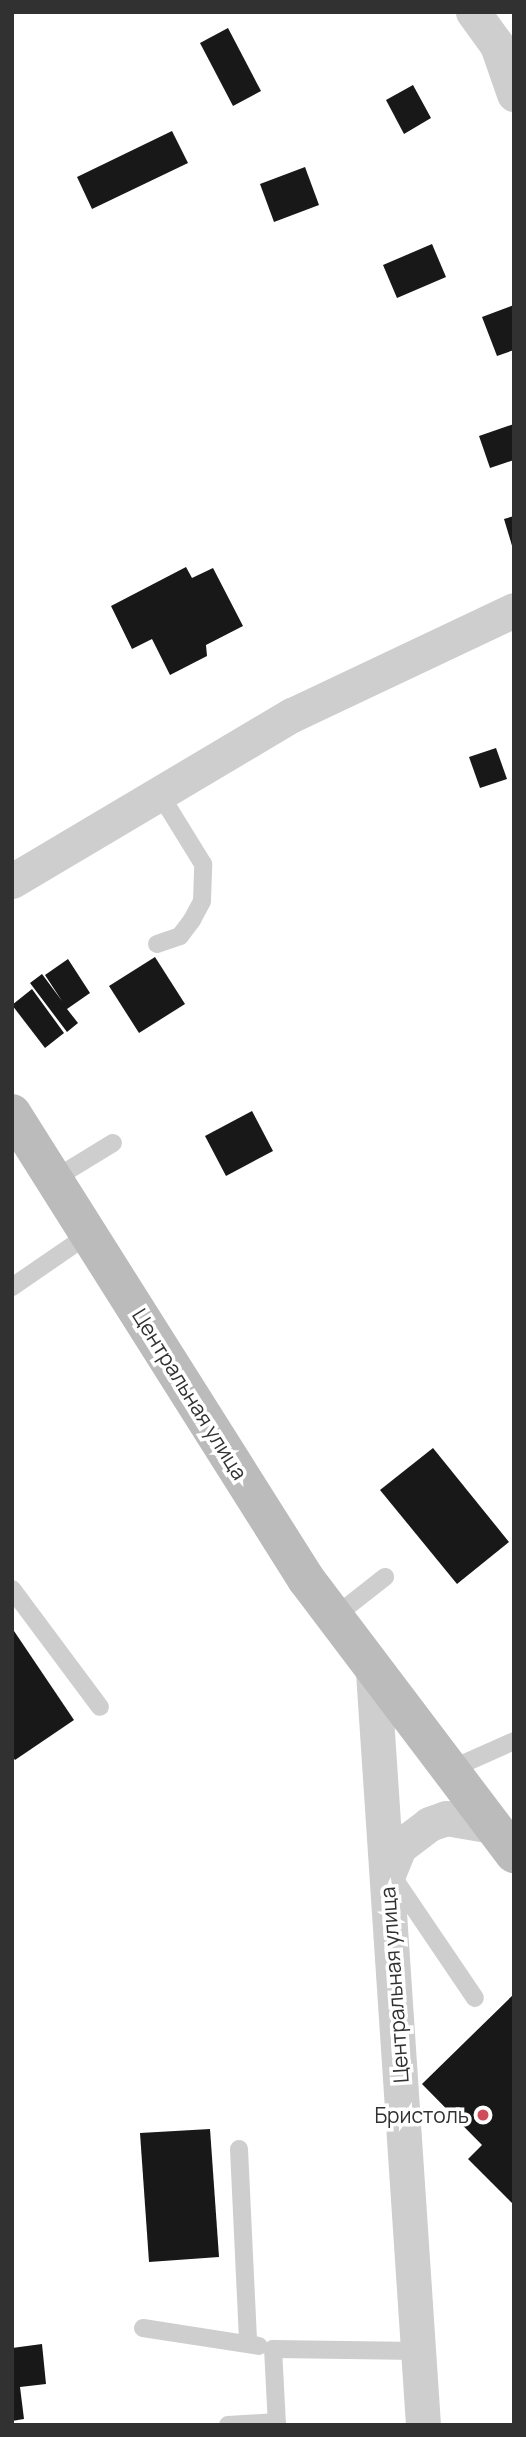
<!DOCTYPE html>
<html>
<head>
<meta charset="utf-8">
<style>
  body { margin:0 }
  #map { position:relative; width:526px; height:2437px; overflow:hidden; background:#fff; font-family:Manrope,sans-serif }
  div>[style] { position:absolute }
  .building>* { inset:0; background:#181818 }
  .lane>* { height:18px; margin:-9px; padding:0 9px; transform-origin:9px; border-radius:9px; background:#cecece }
  .street>* { height:35px; margin:-17.5px; padding:0 17.5px; transform-origin:17.5px; border-radius:17.5px; background:#cecece }
  .secondary>* { height:38px; margin:-19px; padding:0 19px; transform-origin:19px; border-radius:19px; background:#bbb }
  .dots>* { width:19px; height:19px; translate:-50% -50%; box-sizing:border-box; border:4px solid #fff; border-radius:50% }
  span { translate:-50% -50%; white-space:nowrap; text-align:center; line-height:1.15; -webkit-text-stroke:7px #fff; paint-order:stroke }
  .street-label { font-size:21px; color:#313131 }
  .poi-label { font-size:21px; color:#313131 }
  .right { translate:-100% -50%; text-align:right }
  .frame { position:absolute; inset:0; border:14px solid #313131; pointer-events:none }
</style>
</head>
<body>
<div id="map">
  <div class="building">
    <i style="clip-path:polygon(228px 28px,261px 91px,233px 106px,200px 43px)"></i>
    <i style="clip-path:polygon(413px 85px,431px 118px,404px 134px,386px 100px)"></i>
    <i style="clip-path:polygon(172px 131px,188px 163px,92px 209px,77px 177px)"></i>
    <i style="clip-path:polygon(305px 167px,319px 205px,274px 222px,260px 184px)"></i>
    <i style="clip-path:polygon(432px 244px,446px 277px,397px 298px,383px 265px)"></i>
    <i style="clip-path:polygon(514px 305px,514px 350px,497px 356px,482px 317px)"></i>
    <i style="clip-path:polygon(514px 424px,514px 460px,490px 468px,479px 436px)"></i>
    <i style="clip-path:polygon(514px 516px,514px 548px,513px 549px,504px 519px)"></i>
    <i style="clip-path:polygon(186px 567px,192px 578px,213px 568px,243px 626px,206px 645px,207px 656px,170px 675px,152px 639px,132px 649px,111px 606px)"></i>
    <i style="clip-path:polygon(496px 748px,507px 779px,480px 788px,469px 757px)"></i>
    <i style="clip-path:polygon(155px 957px,185px 1004px,139px 1033px,109px 986px)"></i>
    <i style="clip-path:polygon(68px 959px,90px 993px,67px 1009px,78px 1023px,67px 1032px,30px 983px,42px 974px,62px 1001px,45px 975px)"></i>
    <i style="clip-path:polygon(32px 989px,64px 1033px,45px 1048px,12px 1005px)"></i>
    <i style="clip-path:polygon(252px 1111px,273px 1151px,226px 1176px,205px 1136px)"></i>
    <i style="clip-path:polygon(433px 1448px,509px 1542px,457px 1584px,380px 1490px)"></i>
    <i style="clip-path:polygon(12px 1628px,74px 1720px,15px 1760px,12px 1756px)"></i>
    <i style="clip-path:polygon(514px 1994px,514px 2205px,468px 2159px,482px 2145px,422px 2084px)"></i>
    <i style="clip-path:polygon(210px 2129px,219px 2257px,149px 2262px,140px 2133px)"></i>
    <i style="clip-path:polygon(42px 2344px,46px 2384px,20px 2387px,24px 2419px,12px 2421px,12px 2348px)"></i>
  </div>
  <div class="lane">
    <i style="left:157px;top:944px;width:24px;rotate:-19deg"></i>
    <i style="left:180px;top:936px;width:20px;rotate:-53deg"></i>
    <i style="left:192px;top:920px;width:21px;rotate:-62deg"></i>
    <i style="left:202px;top:901px;width:37px;rotate:-88deg"></i>
    <i style="left:203px;top:864px;width:86px;rotate:-121.7deg"></i>
    <i style="left:54px;top:1179px;width:69px;rotate:-31.4deg"></i>
    <i style="left:12px;top:1287px;width:93px;rotate:-34.5deg"></i>
    <i style="left:12px;top:1589px;width:147px;rotate:53.3deg"></i>
    <i style="left:334px;top:1617px;width:65px;rotate:-38.1deg"></i>
    <i style="left:449px;top:1770px;width:71px;rotate:-24deg"></i>
    <i style="left:393px;top:1877px;width:146px;rotate:55.9deg"></i>
    <i style="left:239px;top:2149px;width:194px;rotate:87.3deg"></i>
    <i style="left:143px;top:2328px;width:117px;rotate:8.8deg"></i>
    <i style="left:228px;top:2425px;width:49px;rotate:-3.5deg"></i>
    <i style="left:277px;top:2425px;width:76px;rotate:-93deg"></i>
    <i style="left:273px;top:2349px;width:146px;rotate:0.8deg"></i>
  </div>
  <div class="street">
    <i style="left:473px;top:12px;width:41px;rotate:54deg"></i>
    <i style="left:497px;top:45px;width:52px;rotate:70.9deg"></i>
    <i style="left:12px;top:881px;width:326px;rotate:-30.7deg"></i>
    <i style="left:292px;top:715px;width:246px;rotate:-25.3deg"></i>
    <i style="left:373px;top:1672px;width:755px;rotate:86.2deg"></i>
    <i style="left:387px;top:1877px;width:32px;rotate:-68deg"></i>
    <i style="left:399px;top:1847px;width:38px;rotate:-37deg"></i>
    <i style="left:429px;top:1824px;width:18px;rotate:-19deg"></i>
    <i style="left:446px;top:1818px;width:47px;rotate:9.9deg"></i>
  </div>
  <div class="secondary">
    <i style="left:12px;top:1113px;width:551px;rotate:57.75deg"></i>
    <i style="left:306px;top:1579px;width:345px;rotate:52.9deg"></i>
  </div>
  <div class="dots">
    <i style="left:483px;top:2115px;background:#d14b59"></i>
  </div>
  <div class="street-label">
    <span style="left:190px;top:1394px;rotate:58deg">Центральная улица</span>
    <span style="left:394px;top:1985px;rotate:-94deg">Центральная улица</span>
  </div>
  <div class="poi-label">
    <span class="right" style="left:469px;top:2115px">Бристоль</span>
  </div>
  <div class="frame"></div>
</div>
</body>
</html>
